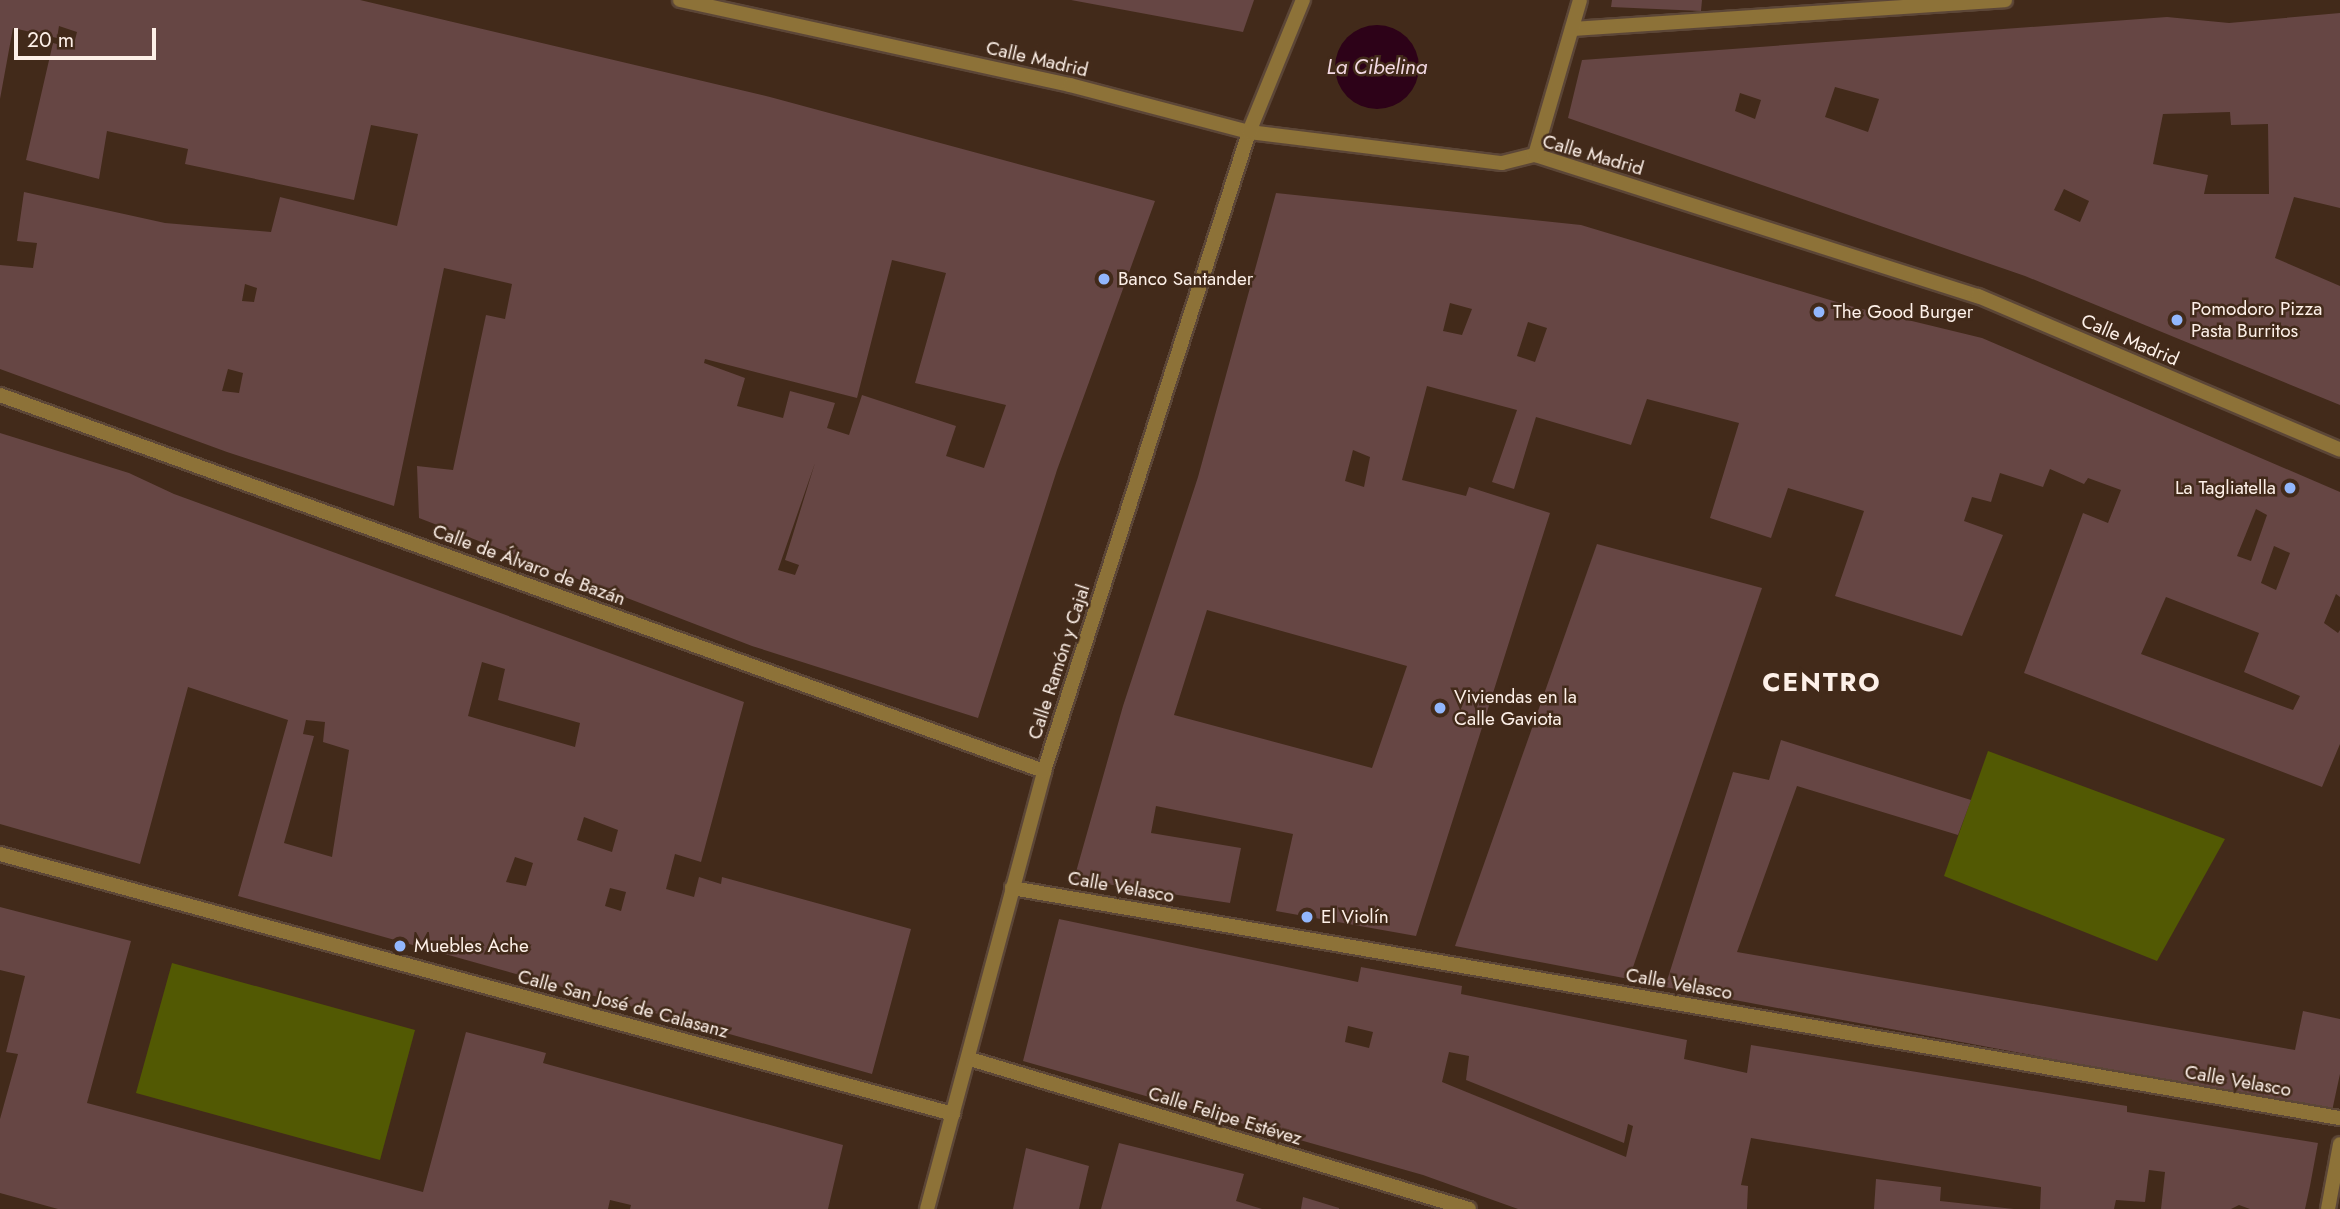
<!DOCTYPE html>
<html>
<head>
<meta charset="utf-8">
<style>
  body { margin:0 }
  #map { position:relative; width:2340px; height:1209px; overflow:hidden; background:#422a1a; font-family:Jost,sans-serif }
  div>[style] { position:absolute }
  .green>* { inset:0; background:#525903 }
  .water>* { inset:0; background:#2d0218 }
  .round { border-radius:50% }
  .building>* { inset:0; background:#664644 }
  .roads { filter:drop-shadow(2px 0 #5c4637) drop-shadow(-2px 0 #5c4637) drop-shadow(0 2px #5c4637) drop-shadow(0 -2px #5c4637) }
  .street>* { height:14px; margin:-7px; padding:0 7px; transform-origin:7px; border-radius:7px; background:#8d7238 }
  .dots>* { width:19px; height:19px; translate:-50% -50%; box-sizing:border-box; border:4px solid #422a1a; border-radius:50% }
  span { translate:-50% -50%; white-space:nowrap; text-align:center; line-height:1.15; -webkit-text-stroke:5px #422a1a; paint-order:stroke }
  .street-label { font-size:19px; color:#fdf0e8 }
  .poi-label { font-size:19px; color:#fdf0e8 }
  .left { translate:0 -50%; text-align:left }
  .right { translate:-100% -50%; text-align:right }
  .water-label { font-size:21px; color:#f4dae4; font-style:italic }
  .district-label { font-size:26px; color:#fdf0e8; font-weight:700; letter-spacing:2px }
  .scale { position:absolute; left:14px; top:28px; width:142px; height:32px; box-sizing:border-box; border:4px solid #fdf0e8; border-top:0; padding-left:9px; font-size:21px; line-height:24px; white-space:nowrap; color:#fdf0e8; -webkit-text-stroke:5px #422a1a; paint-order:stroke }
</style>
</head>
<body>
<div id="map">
  <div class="green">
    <i style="clip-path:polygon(1988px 751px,2225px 839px,2157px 961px,1944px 876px)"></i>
    <i style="clip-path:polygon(172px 963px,415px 1030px,380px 1160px,136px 1093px)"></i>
  </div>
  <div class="water">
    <i class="round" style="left:1335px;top:25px;width:84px;height:84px"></i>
  </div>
  <div class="building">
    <i style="clip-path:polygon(evenodd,0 0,360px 0,770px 97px,1155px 201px,1057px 470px,978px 718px,752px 646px,419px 518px,417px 466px,453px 470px,486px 315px,505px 319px,512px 284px,444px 268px,394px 506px,227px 452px,0 369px,0 265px,33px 268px,37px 243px,17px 241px,24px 192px,165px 223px,271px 232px,280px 197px,397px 226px,418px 134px,371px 125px,354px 200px,185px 164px,188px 149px,107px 131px,99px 179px,26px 160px,53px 43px,73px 48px,77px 32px,59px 26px,57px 38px,13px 28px,0 99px,0 0,892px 260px,946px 273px,915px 383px,1006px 405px,984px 468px,946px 456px,956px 426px,862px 395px,849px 435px,827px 428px,835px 403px,790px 391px,783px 418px,737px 406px,745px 378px,704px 363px,705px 359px,857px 398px,892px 260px,0 0,245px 284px,257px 288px,254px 302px,242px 301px,245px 284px,0 0,228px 369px,243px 373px,239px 393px,222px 391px,228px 369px,0 0,815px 463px,785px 560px,799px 565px,795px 575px,778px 570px,815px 463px)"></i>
    <i style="clip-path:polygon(1071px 0,1254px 0,1243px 32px)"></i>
    <i style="clip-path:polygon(1612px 0,1702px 0,1701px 11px,1611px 7px)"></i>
    <i style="clip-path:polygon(evenodd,2340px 13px,2340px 208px,2294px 197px,2275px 258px,2340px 286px,2340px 405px,2025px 276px,1568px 118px,1582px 60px,2167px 17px,2229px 23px,2340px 13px,1835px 87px,1879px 99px,1868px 132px,1825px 117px,1835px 87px,2340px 13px,1740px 93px,1761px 100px,1755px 119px,1735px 111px,1740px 93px,2340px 13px,2230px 112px,2231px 125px,2268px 124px,2269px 194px,2204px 194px,2208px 175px,2153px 164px,2163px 114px,2230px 112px,2340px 13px,2064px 189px,2089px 201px,2080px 222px,2054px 210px,2064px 189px)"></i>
    <i style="clip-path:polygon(evenodd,1276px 193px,1581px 225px,1850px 306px,1982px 338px,2340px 492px,2340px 597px,2336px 594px,2324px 623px,2338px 633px,2340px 630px,2340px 744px,2322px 787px,2024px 673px,2083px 513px,2108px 523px,2121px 490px,2088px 478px,2084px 484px,2050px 469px,2043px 487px,2000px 473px,1991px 502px,1972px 497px,1964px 521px,2003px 535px,1962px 636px,1835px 596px,1864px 511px,1788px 488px,1771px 538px,1710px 518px,1739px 423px,1647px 399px,1631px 445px,1536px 417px,1514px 489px,1492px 482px,1517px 410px,1427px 386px,1402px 480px,1466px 496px,1469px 487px,1550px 513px,1416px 936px,1276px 911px,1293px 834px,1156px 806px,1151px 833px,1241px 848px,1230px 903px,1074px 879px,1123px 706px,1198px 477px,1276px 193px,1450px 303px,1472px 309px,1462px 335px,1443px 331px,1450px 303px,1276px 193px,1528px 322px,1547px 328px,1535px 362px,1517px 356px,1528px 322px,1276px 193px,1353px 450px,1370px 457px,1364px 487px,1345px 481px,1353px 450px,1276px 193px,2256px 509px,2267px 515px,2251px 561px,2237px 556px,2256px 509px,1276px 193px,2274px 546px,2290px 553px,2276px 590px,2261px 583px,2274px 546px,1276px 193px,2166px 597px,2259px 633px,2244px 672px,2300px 696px,2293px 710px,2141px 654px,2166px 597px,1276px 193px,1207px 610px,1407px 666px,1372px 768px,1174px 715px,1207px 610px)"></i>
    <i style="clip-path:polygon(evenodd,0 433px,129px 473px,174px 494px,744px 702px,701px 862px,675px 854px,666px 889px,694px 897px,699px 877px,721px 884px,722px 877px,911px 929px,872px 1074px,238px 896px,288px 720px,188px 687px,140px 864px,0 824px,0 433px,482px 662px,505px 669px,498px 700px,580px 723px,575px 747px,468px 716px,482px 662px,0 433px,306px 720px,325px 722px,323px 742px,349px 750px,332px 857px,284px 843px,314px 736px,303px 734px,306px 720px,0 433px,584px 817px,618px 830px,612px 852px,577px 840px,584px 817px,0 433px,515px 857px,533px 863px,526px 886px,506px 882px,515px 857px,0 433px,610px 888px,626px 892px,621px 911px,605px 906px,610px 888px)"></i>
    <i style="clip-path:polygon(1597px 544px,1762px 588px,1629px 979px,1455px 946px)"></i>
    <i style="clip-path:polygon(1781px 740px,1971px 800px,1958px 835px,1797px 786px,1737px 952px,2295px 1050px,2303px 1011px,2340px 1019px,2340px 1074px,2332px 1111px,1665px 987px,1733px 772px,1769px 780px)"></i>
    <i style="clip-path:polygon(0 907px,131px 941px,87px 1103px,423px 1192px,466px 1032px,546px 1053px,543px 1063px,843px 1145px,828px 1209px,630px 1209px,631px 1205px,610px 1200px,608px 1209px,58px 1209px,0 1193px,0 1119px,18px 1054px,6px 1052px,25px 976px,0 970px)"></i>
    <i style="clip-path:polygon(evenodd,1059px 919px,1358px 982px,1361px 967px,1462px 986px,1461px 994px,1687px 1040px,1684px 1059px,1747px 1073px,1751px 1045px,2127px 1106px,2127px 1112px,2318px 1143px,2310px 1186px,2305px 1209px,2250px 1209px,2239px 1205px,2231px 1209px,2161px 1209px,2165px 1172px,2149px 1170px,2145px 1202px,2116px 1200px,2114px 1209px,2040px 1209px,2041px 1187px,1751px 1138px,1741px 1185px,1748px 1186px,1747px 1209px,1518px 1209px,1423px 1175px,1023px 1061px,1059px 919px,1348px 1026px,1373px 1032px,1369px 1048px,1345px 1042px,1348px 1026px,1059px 919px,1449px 1052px,1469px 1056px,1466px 1080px,1624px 1143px,1628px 1124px,1633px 1126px,1626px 1157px,1442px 1082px,1449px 1052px)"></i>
    <i style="clip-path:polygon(1119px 1143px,1244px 1174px,1236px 1201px,1262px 1209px,1101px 1209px)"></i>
    <i style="clip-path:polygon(1026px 1148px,1089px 1166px,1079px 1209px,1013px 1209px)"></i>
    <i style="clip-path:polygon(1876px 1179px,1941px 1187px,1940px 1201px,2014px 1209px,1874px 1209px)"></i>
    <i style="clip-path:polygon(1303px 1197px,1339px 1208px,1339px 1209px,1301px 1209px)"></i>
  </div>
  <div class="roads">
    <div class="street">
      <i style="left:680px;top:0;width:399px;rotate:12.3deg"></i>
      <i style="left:1070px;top:85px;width:185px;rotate:14.7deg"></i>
      <i style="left:1249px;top:132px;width:255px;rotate:7deg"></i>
      <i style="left:1502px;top:163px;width:34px;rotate:-14deg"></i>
      <i style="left:1535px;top:155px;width:465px;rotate:17.7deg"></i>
      <i style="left:1978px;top:296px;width:393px;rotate:23deg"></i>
      <i style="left:1572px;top:29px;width:434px;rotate:-3.8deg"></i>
      <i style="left:1535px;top:155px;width:161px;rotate:-73.8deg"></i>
      <i style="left:0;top:395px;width:1110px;rotate:19.81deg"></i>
      <i style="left:0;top:854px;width:988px;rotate:15.26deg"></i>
      <i style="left:1012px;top:888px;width:1348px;rotate:9.83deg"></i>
      <i style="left:970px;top:1059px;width:521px;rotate:16.73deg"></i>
      <i style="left:927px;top:1209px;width:453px;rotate:-75deg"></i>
      <i style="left:1044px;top:771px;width:671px;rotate:-72.21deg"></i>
      <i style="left:1249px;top:132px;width:143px;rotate:-67.8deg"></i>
      <i style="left:2328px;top:1209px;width:66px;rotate:-79.5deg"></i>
    </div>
  </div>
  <div class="dots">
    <i style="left:1104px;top:279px;background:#92b7fd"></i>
    <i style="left:1819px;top:312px;background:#92b7fd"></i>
    <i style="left:2177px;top:320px;background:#92b7fd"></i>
    <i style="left:2290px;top:488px;background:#92b7fd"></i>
    <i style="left:1440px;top:708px;background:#92b7fd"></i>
    <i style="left:1307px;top:917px;background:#92b7fd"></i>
    <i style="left:400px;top:946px;background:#92b7fd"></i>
  </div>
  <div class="street-label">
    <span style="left:1037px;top:59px;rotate:13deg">Calle Madrid</span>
    <span style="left:1593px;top:155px;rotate:16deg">Calle Madrid</span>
    <span style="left:2130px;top:340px;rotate:23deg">Calle Madrid</span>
    <span style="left:529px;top:565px;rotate:20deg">Calle de Álvaro de Bazán</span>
    <span style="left:1059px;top:662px;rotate:-72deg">Calle Ramón y Cajal</span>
    <span style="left:1121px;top:887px;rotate:10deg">Calle Velasco</span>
    <span style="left:1679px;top:984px;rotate:10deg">Calle Velasco</span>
    <span style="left:623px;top:1004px;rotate:15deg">Calle San José de Calasanz</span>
    <span style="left:2238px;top:1081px;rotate:10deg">Calle Velasco</span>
    <span style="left:1225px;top:1116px;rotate:17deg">Calle Felipe Estévez</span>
  </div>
  <div class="poi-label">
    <span class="left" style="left:1118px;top:279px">Banco Santander</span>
    <span class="left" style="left:2191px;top:320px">Pomodoro Pizza<br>Pasta Burritos</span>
    <span class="left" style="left:1833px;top:312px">The Good Burger</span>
    <span class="right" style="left:2276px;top:488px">La Tagliatella</span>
    <span class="left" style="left:1454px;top:708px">Viviendas en la<br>Calle Gaviota</span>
    <span class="left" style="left:1321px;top:917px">El Violín</span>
    <span class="left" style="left:414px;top:946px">Muebles Ache</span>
  </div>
  <div class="water-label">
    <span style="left:1377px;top:67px">La Cibelina</span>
  </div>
  <div class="district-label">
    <span style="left:1822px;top:683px">CENTRO</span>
  </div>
  <div class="scale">20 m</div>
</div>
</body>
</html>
